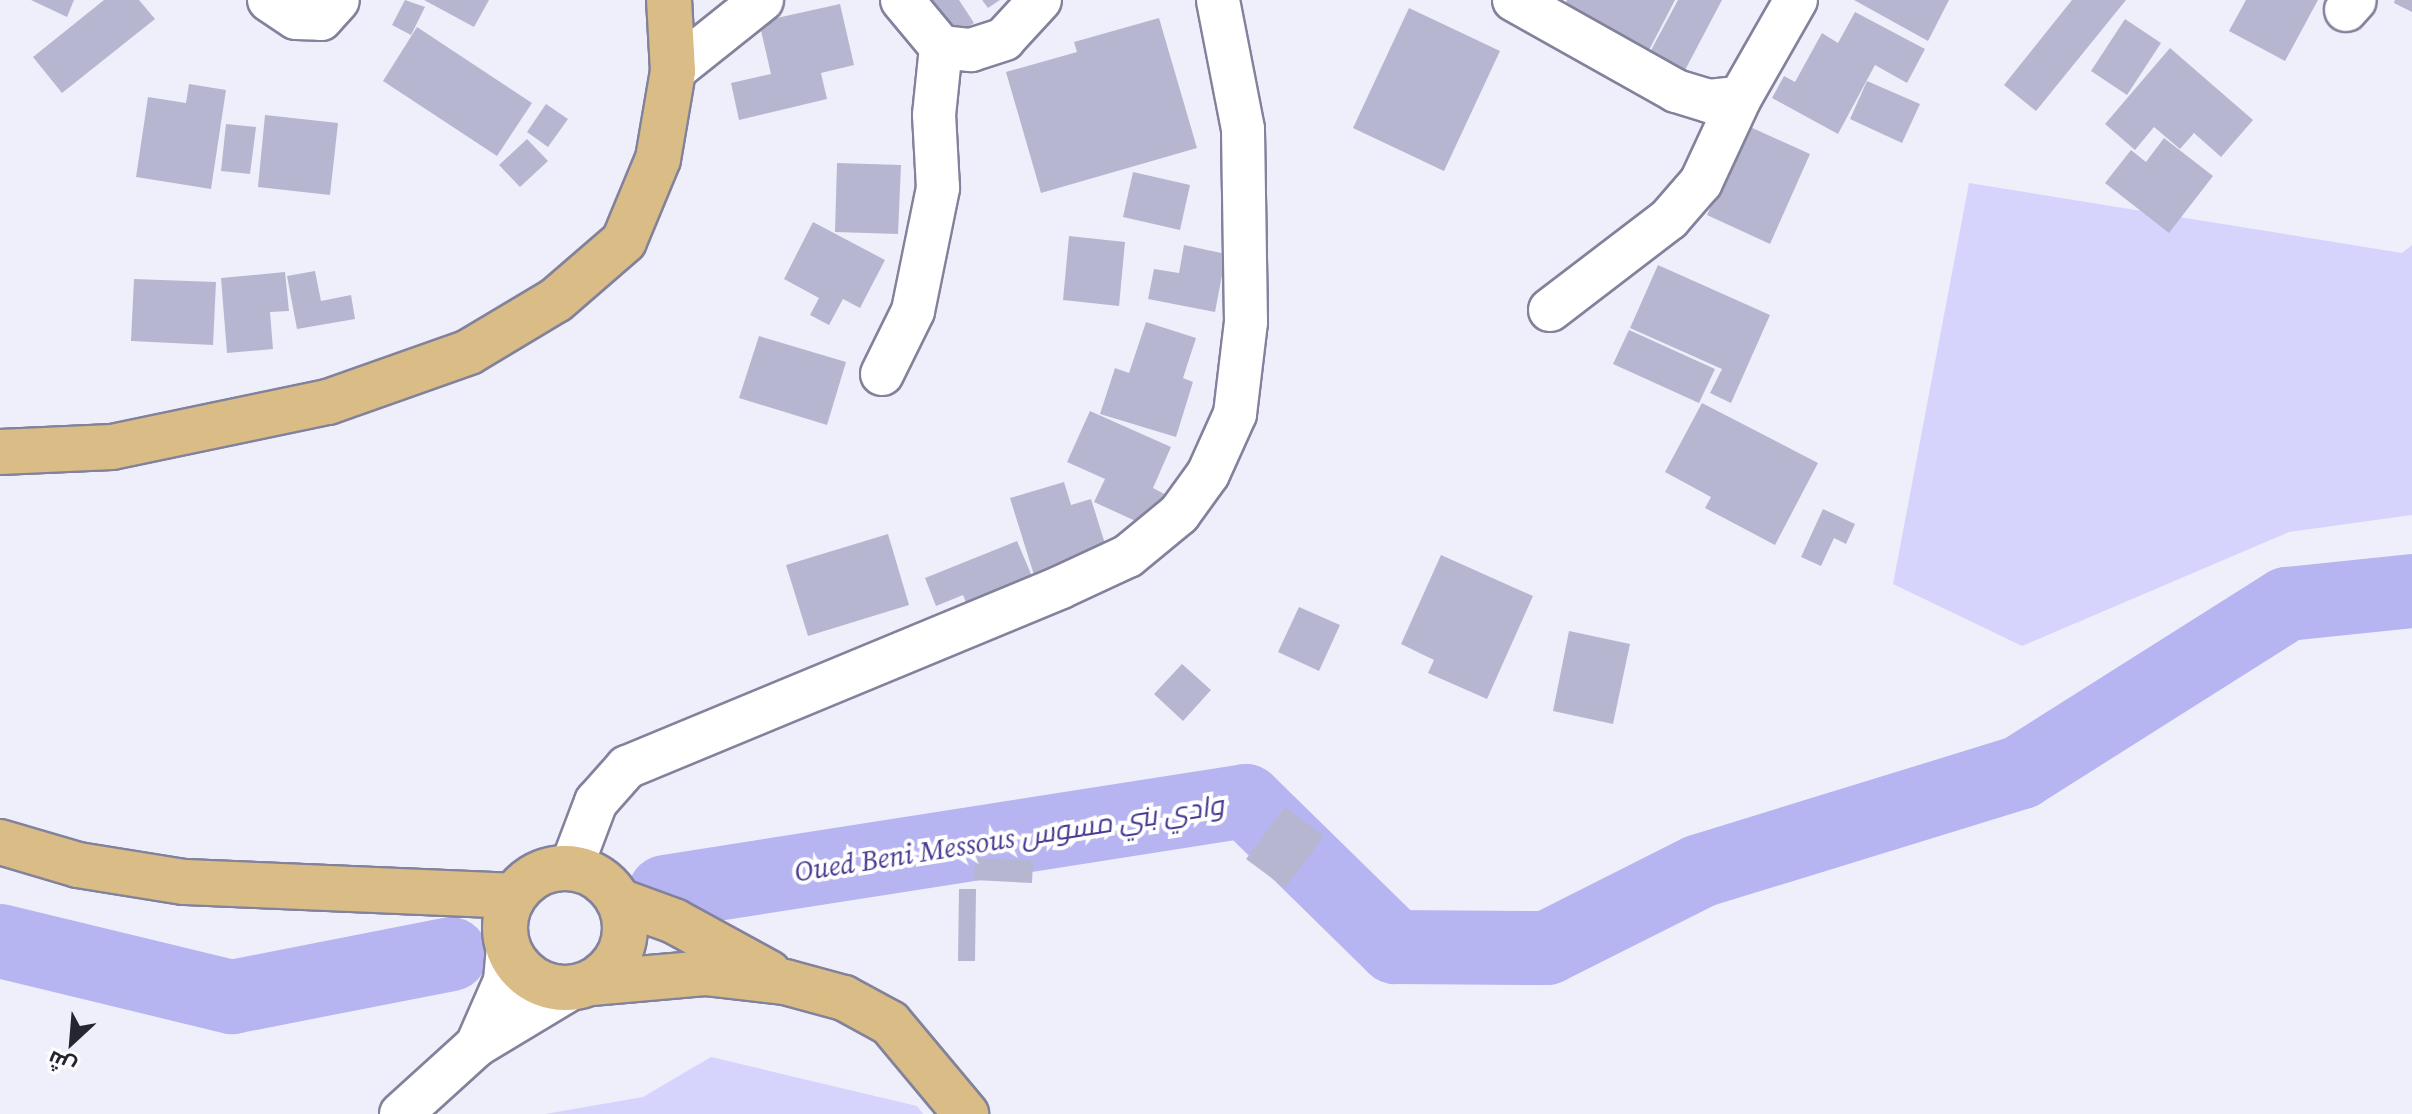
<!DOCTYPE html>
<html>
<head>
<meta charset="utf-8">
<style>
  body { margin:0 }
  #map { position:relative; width:2412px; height:1114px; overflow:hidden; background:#efeffb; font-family:"Source Serif 4",Cairo,serif }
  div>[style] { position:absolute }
  .green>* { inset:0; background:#d6d4fd }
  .river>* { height:74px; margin:-37px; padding:0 37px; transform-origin:37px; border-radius:37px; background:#b7b4f2 }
  .building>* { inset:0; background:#b6b6d1 }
  .roads { filter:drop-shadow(2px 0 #83829c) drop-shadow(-2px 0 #83829c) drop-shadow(0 2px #83829c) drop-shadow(0 -2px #83829c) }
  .street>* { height:42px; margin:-21px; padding:0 21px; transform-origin:21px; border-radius:21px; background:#fff }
  .primary>* { height:44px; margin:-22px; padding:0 22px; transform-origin:22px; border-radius:22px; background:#dabc86 }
  .primary>.ring { margin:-22px; padding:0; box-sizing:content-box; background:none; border:44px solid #dabc86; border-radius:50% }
  span { translate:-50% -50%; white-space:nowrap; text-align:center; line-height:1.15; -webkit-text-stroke:8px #fefefe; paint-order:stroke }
  .water-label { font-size:28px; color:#483991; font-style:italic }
  .north { position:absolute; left:32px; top:1002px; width:80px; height:80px; -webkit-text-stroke:6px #fefefe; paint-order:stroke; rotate:206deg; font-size:22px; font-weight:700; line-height:32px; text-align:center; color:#262631 }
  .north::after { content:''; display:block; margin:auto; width:28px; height:36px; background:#262631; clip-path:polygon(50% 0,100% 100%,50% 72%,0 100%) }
</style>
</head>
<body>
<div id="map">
  <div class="green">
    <i style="clip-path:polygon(1969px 183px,2402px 253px,2412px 245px,2412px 515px,2289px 532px,2022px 646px,1893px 584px)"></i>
    <i style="clip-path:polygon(711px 1057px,917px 1106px,923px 1114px,545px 1114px,643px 1097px)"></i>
  </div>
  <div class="river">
    <i style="left:665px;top:892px;width:588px;rotate:-8.9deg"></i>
    <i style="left:1246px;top:801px;width:209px;rotate:44.4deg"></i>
    <i style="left:1395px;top:947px;width:152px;rotate:0.4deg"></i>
    <i style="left:1547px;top:948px;width:171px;rotate:-26.7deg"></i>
    <i style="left:1700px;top:871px;width:336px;rotate:-17.1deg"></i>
    <i style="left:2021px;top:772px;width:315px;rotate:-32.3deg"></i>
    <i style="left:2287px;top:604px;width:126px;rotate:-5.9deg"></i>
    <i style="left:0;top:941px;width:239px;rotate:13.6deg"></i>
    <i style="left:232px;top:997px;width:223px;rotate:-11.1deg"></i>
  </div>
  <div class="building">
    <i style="clip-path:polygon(31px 0,74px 0,67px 17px)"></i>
    <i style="clip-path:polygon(104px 0,139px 0,155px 19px,62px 93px,33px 57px)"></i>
    <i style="clip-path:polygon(405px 0,425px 7px,411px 35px,392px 25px)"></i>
    <i style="clip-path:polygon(424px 0,489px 0,474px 27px)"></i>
    <i style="clip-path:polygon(917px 0,959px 0,974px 23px,944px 42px)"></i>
    <i style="clip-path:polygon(982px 0,1000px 0,988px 8px)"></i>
    <i style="clip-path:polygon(1567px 0,1675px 0,1647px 54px,1562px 10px)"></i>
    <i style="clip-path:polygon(1678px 0,1722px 0,1684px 72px,1649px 54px)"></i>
    <i style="clip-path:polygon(1854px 0,1949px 0,1928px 41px)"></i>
    <i style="clip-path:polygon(2072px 0,2126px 0,2036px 111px,2004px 85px)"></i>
    <i style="clip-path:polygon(2246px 0,2318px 0,2285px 61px,2229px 31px)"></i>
    <i style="clip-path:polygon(2395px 0,2412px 0,2412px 12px,2394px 3px)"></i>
    <i style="clip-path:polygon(840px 4px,854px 65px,821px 73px,827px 99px,739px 120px,731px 83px,771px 74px,759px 22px)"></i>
    <i style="clip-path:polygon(1409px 8px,1500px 51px,1444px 171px,1353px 128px)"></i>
    <i style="clip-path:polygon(1855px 12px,1925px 49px,1907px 83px,1875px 65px,1838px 134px,1772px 98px,1784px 76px,1795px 82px,1822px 33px,1838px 43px)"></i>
    <i style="clip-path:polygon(1159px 18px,1197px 148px,1041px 193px,1006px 72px,1077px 52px,1074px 42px)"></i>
    <i style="clip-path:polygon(2125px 19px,2161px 43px,2127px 95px,2091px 71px)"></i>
    <i style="clip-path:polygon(417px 27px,532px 103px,497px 156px,383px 81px)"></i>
    <i style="clip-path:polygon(2170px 48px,2253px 120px,2221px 157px,2194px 133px,2180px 149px,2154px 127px,2135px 150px,2105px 124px)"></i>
    <i style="clip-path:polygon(1867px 81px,1920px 104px,1902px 143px,1850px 119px)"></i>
    <i style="clip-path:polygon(189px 84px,226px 90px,211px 189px,136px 177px,148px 97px,186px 103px)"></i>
    <i style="clip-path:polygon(546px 104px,568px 119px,548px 147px,527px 132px)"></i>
    <i style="clip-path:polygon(265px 115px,338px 123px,330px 195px,258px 187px)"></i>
    <i style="clip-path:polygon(226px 124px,256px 127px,250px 174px,221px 171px)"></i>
    <i style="clip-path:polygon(1748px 126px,1810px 154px,1770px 244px,1707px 215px)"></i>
    <i style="clip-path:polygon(2164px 138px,2213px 176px,2169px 233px,2105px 183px,2131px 150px,2146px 162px)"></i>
    <i style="clip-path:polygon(527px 139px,548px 161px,520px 187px,499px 165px)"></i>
    <i style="clip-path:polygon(837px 163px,901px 165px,898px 234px,835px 232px)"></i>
    <i style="clip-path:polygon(1133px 172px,1190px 185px,1180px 230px,1123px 217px)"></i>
    <i style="clip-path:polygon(813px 222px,885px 260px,860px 308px,843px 299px,829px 325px,810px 315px,819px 298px,784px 279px)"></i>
    <i style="clip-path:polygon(1069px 236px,1125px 242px,1119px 306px,1063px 300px)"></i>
    <i style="clip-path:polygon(1184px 245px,1226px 254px,1215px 312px,1148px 299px,1154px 269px,1179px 273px)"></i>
    <i style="clip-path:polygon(1658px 265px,1770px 315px,1731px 403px,1710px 393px,1722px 369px,1630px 328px)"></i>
    <i style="clip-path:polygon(315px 271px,321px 301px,351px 295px,355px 319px,297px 329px,287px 276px)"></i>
    <i style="clip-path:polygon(285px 272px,289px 311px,270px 312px,273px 349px,227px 353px,221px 278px)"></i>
    <i style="clip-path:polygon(134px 279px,216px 282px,213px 345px,131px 341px)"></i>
    <i style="clip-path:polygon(1146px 322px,1196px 338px,1183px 378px,1193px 382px,1176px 437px,1100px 414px,1115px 368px,1129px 373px)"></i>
    <i style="clip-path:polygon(1629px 330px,1715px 369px,1699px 403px,1613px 364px)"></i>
    <i style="clip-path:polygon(759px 336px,846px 362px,827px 425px,739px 398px)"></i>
    <i style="clip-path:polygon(1702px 403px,1818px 463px,1775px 545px,1705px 508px,1711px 497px,1665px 472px)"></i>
    <i style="clip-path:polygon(1090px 411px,1171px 447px,1153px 488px,1168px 496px,1153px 529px,1094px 502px,1105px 479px,1067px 462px)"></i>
    <i style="clip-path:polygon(1064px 482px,1071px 505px,1091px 499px,1112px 566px,1038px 588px,1010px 498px)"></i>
    <i style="clip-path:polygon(1823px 509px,1855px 524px,1846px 544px,1834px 538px,1821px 566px,1801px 557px)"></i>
    <i style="clip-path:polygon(888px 534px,909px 605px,808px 636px,786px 565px)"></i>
    <i style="clip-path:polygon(1017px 541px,1037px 588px,971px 615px,963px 595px,936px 606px,925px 578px)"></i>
    <i style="clip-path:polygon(1441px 555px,1533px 596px,1487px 699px,1428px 673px,1434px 660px,1401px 644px)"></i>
    <i style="clip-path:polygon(1299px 607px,1340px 625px,1319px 671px,1278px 652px)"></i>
    <i style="clip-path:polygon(1569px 631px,1630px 644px,1613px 724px,1553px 711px)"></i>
    <i style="clip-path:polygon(1182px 664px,1211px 690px,1183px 721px,1154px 694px)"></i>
    <i style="clip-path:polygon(1285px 807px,1324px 836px,1285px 888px,1246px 859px)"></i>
    <i style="clip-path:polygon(975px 858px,1033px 861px,1032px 883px,974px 880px)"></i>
    <i style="clip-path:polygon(959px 889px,976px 889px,975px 961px,958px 961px)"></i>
  </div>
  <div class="roads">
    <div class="street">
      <i style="left:269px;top:0;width:32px;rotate:34deg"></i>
      <i style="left:296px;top:18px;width:25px;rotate:2deg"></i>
      <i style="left:321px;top:19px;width:25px;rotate:-48deg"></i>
      <i style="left:902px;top:0;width:61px;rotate:50.3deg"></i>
      <i style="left:941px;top:47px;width:30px;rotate:6deg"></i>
      <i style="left:971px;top:50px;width:35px;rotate:-18deg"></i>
      <i style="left:1004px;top:39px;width:53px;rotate:-47.3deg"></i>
      <i style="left:1514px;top:0;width:186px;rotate:29.3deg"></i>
      <i style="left:1676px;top:91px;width:34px;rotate:17deg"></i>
      <i style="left:1709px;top:101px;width:31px;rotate:-6deg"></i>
      <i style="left:1740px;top:98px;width:113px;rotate:-60.3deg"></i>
      <i style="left:2346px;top:10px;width:13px;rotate:-48deg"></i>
      <i style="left:673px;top:71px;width:114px;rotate:-38.6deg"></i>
      <i style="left:1550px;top:310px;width:150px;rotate:-37.4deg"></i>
      <i style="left:1669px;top:219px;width:49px;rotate:-49.1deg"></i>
      <i style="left:1701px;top:182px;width:93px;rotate:-65.1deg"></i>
      <i style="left:882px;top:374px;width:70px;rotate:-63.8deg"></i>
      <i style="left:913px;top:311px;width:126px;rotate:-78.5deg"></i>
      <i style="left:938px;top:188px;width:73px;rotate:-93.1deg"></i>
      <i style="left:934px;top:115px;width:68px;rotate:-84.1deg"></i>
      <i style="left:571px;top:868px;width:71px;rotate:-69.3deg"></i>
      <i style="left:596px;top:802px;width:47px;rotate:-48.5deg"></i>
      <i style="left:627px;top:767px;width:468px;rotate:-22.5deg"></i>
      <i style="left:1059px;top:588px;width:76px;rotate:-24.9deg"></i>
      <i style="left:1128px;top:556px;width:66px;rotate:-39.5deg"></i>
      <i style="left:1179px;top:514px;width:49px;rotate:-54.1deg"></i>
      <i style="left:1208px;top:474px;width:66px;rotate:-65.8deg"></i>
      <i style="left:1235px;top:414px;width:93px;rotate:-83.2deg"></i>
      <i style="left:1246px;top:322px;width:193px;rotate:-90.9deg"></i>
      <i style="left:1243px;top:129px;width:131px;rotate:-101deg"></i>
      <i style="left:477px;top:1045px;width:70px;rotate:-66.4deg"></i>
      <i style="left:505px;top:981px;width:32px;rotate:-85deg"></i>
      <i style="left:401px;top:1114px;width:103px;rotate:-42.2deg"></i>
      <i style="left:477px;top:1045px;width:111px;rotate:-31deg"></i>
    </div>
    <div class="primary">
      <i style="left:0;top:452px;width:112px;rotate:-2.6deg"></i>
      <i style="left:112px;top:447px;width:221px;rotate:-11.8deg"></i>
      <i style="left:328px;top:402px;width:150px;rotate:-19.5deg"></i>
      <i style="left:469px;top:352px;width:101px;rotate:-30.9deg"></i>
      <i style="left:556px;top:300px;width:90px;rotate:-40.9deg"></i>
      <i style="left:624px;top:241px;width:89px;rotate:-67.5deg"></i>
      <i style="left:658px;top:159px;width:89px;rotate:-80.3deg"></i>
      <i style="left:673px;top:71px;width:71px;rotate:-93.2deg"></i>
      <i style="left:0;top:842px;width:81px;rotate:16.4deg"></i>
      <i style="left:78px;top:865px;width:107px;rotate:9.1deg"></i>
      <i style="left:184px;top:882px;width:329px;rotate:2.4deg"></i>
      <i class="ring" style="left:505px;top:868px;width:76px;height:76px"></i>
      <i style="left:619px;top:901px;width:59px;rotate:20deg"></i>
      <i style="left:674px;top:921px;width:108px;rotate:28.7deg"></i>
      <i style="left:591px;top:983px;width:114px;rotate:-5deg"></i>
      <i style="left:705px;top:973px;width:81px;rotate:6.4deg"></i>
      <i style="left:785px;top:982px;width:61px;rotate:15.2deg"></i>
      <i style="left:844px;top:998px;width:52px;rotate:28.5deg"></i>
      <i style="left:890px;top:1023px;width:119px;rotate:50.1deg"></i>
    </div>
  </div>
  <div class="water-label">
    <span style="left:1009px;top:838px;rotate:-9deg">Oued Beni Messous وادي بني مسوس</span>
  </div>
  <div class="north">ش</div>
</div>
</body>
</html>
